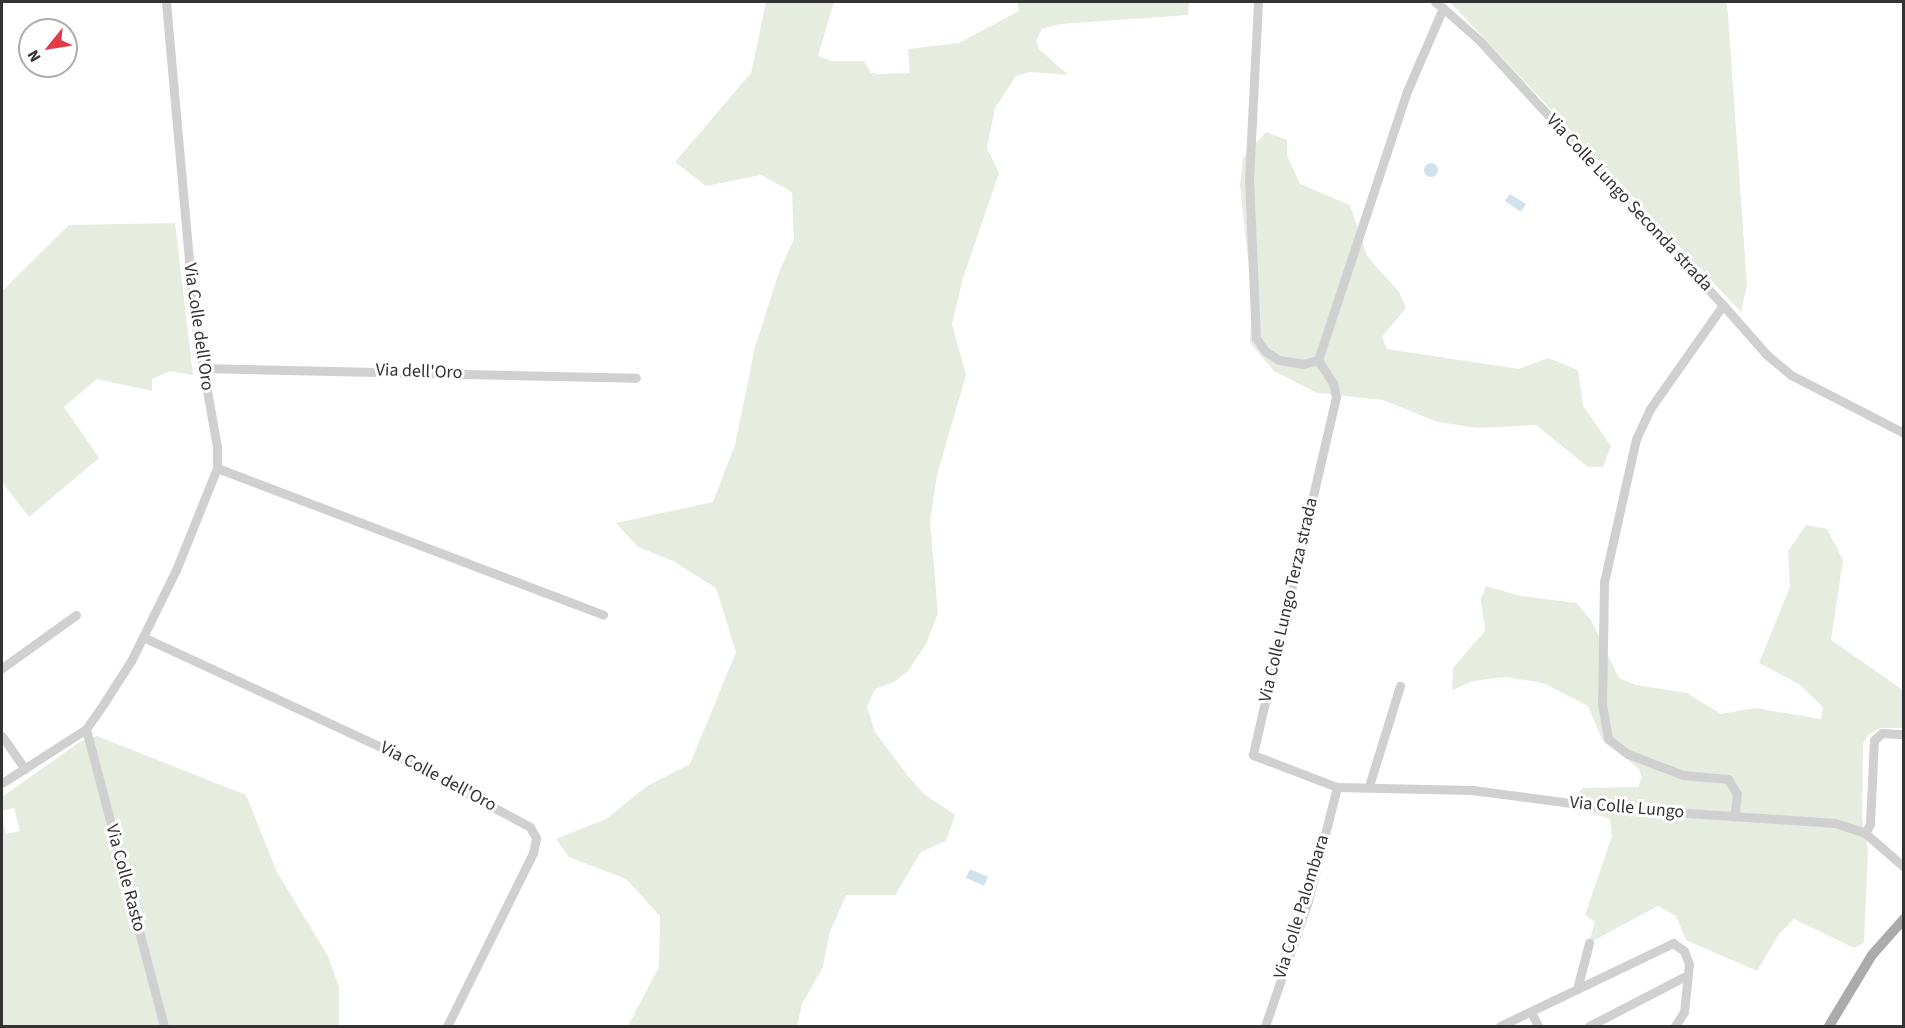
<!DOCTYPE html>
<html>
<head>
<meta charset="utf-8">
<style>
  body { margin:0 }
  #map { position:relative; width:1905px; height:1028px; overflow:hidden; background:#fff; font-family:"Source Sans 3",sans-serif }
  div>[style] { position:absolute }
  .green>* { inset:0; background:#e6ecdf }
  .water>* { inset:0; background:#cfe2ee }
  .round { border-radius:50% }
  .minor>* { height:9px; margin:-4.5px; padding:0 4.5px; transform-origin:4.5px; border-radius:4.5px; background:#d0d0d0 }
  .major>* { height:10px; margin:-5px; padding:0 5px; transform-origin:5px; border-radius:5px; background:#ababab }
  span { translate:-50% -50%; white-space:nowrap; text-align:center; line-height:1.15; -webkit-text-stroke:6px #fff; paint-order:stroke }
  .street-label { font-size:18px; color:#333 }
  .frame { position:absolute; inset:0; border:3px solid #333; pointer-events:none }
  .north { position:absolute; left:18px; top:18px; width:60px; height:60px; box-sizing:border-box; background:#fff; border:2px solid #adadad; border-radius:50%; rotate:240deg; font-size:16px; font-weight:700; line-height:24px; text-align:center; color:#333 }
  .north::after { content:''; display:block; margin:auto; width:21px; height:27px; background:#e63946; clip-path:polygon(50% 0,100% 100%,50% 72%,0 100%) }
</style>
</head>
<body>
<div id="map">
  <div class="green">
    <i style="clip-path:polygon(766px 2px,834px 2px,818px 56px,831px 61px,864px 61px,871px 73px,878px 74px,910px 73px,908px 49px,959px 43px,1019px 11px,1017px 2px,1189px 2px,1188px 15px,1060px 24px,1042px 29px,1036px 41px,1039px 49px,1068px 75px,1030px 72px,1016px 76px,995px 108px,987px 148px,999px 173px,963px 278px,952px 324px,966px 375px,937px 475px,930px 521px,938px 613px,926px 644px,908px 671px,894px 682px,875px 689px,867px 707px,875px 732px,907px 775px,924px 794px,955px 815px,946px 841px,921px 852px,895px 895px,846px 895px,830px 932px,823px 967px,802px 1004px,797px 1026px,628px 1026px,659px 967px,660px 916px,626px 879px,569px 857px,556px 839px,606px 819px,647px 786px,690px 764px,736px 652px,716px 588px,673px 561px,638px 547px,616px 523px,713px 502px,735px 445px,755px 347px,779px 272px,794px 239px,792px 192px,761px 175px,706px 186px,675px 162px,751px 73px)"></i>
    <i style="clip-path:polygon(1450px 2px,1727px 2px,1747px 285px,1741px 312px)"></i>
    <i style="clip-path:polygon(1266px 132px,1287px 140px,1287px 155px,1300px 184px,1350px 205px,1367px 256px,1399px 292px,1406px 308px,1382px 337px,1387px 349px,1519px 369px,1548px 358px,1578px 370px,1583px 406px,1611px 446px,1603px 467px,1588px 467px,1536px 425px,1478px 428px,1438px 422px,1383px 400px,1317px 393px,1274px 371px,1250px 343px,1252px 296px,1240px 186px,1243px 158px)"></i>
    <i style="clip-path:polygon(175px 223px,193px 375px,170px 371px,152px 379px,152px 391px,97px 379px,64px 407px,99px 458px,29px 517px,2px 482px,2px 291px,69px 225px)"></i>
    <i style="clip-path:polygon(1806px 525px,1827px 529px,1843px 560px,1831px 640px,1903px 690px,1903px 728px,1881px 728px,1868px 735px,1863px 744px,1862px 818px,1868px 849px,1864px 943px,1854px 948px,1794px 919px,1779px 934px,1757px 971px,1686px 940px,1676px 916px,1658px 906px,1589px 943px,1595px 922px,1585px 915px,1612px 836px,1610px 819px,1584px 810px,1577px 795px,1583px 788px,1638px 787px,1642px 777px,1639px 769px,1602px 739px,1588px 706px,1543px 683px,1505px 677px,1473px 681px,1452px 690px,1453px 668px,1485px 631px,1481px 599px,1486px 586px,1520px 596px,1577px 603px,1591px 620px,1619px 678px,1636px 685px,1687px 693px,1721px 714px,1755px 708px,1821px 719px,1823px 707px,1799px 684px,1759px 663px,1790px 587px,1788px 551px)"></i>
    <i style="clip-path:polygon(97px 736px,246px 795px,277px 872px,328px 956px,339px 987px,339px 1026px,2px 1026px,2px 817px,6px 834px,20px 831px,14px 808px,2px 811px,2px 797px,81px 741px)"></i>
  </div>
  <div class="water">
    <i class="round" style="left:1424px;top:163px;width:14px;height:14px"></i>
    <i style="clip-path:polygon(1510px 194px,1526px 204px,1521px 212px,1505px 201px)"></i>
    <i style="clip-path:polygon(970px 869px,988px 877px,984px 886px,966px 878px)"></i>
  </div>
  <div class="minor">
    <i style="left:1258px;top:2px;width:177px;rotate:92.9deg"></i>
    <i style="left:1249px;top:179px;width:159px;rotate:87.5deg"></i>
    <i style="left:1256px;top:338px;width:16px;rotate:55deg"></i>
    <i style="left:1265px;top:351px;width:17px;rotate:33deg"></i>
    <i style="left:1279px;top:360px;width:24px;rotate:9deg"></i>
    <i style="left:1303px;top:364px;width:16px;rotate:-15deg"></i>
    <i style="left:1435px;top:2px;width:10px;rotate:37deg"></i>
    <i style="left:1443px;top:8px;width:90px;rotate:113.4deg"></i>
    <i style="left:1407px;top:91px;width:283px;rotate:108.3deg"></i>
    <i style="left:1318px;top:360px;width:27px;rotate:57deg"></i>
    <i style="left:1333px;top:383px;width:14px;rotate:78deg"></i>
    <i style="left:1336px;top:397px;width:367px;rotate:103.1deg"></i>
    <i style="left:1253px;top:755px;width:90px;rotate:20.9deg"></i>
    <i style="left:1337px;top:787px;width:135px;rotate:1.3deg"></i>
    <i style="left:1472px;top:790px;width:130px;rotate:7.5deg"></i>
    <i style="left:1601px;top:807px;width:235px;rotate:3.9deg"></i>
    <i style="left:1835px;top:823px;width:32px;rotate:18deg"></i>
    <i style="left:1865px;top:833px;width:52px;rotate:41.1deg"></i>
    <i style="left:1443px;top:8px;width:50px;rotate:41.7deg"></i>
    <i style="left:1480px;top:41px;width:359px;rotate:47.4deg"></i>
    <i style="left:1723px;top:305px;width:127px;rotate:125.1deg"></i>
    <i style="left:1650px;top:409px;width:33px;rotate:115deg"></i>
    <i style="left:1636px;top:439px;width:147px;rotate:102.6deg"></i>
    <i style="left:1604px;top:582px;width:122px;rotate:90.9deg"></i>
    <i style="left:1602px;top:704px;width:36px;rotate:80deg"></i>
    <i style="left:1608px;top:739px;width:25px;rotate:37deg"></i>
    <i style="left:1628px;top:754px;width:59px;rotate:20.9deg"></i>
    <i style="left:1683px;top:775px;width:45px;rotate:5.1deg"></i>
    <i style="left:1728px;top:779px;width:17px;rotate:59deg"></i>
    <i style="left:1737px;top:794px;width:23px;rotate:97deg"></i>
    <i style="left:1723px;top:305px;width:65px;rotate:48.7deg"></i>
    <i style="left:1766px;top:354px;width:33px;rotate:40deg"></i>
    <i style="left:1791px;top:375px;width:127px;rotate:27.2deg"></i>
    <i style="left:201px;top:368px;width:435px;rotate:1.3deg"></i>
    <i style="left:217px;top:468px;width:413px;rotate:20.8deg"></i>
    <i style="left:143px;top:637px;width:260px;rotate:24.8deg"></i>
    <i style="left:379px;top:746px;width:171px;rotate:28.2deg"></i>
    <i style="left:530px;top:827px;width:13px;rotate:61deg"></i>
    <i style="left:536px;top:838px;width:15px;rotate:101deg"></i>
    <i style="left:533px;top:853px;width:193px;rotate:116.4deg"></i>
    <i style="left:2px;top:668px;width:91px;rotate:-35.6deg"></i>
    <i style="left:86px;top:729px;width:307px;rotate:75.3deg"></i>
    <i style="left:2px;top:736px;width:40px;rotate:55.1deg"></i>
    <i style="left:2px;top:783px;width:100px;rotate:-32.7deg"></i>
    <i style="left:86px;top:729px;width:32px;rotate:-55deg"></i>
    <i style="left:104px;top:703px;width:50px;rotate:-57.3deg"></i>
    <i style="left:131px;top:661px;width:102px;rotate:-63.7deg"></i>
    <i style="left:176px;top:570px;width:110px;rotate:-68.1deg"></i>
    <i style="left:217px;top:468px;width:21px;rotate:-90deg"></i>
    <i style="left:217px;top:447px;width:133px;rotate:-100deg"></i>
    <i style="left:194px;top:316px;width:315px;rotate:-95.1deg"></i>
    <i style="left:1369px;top:786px;width:105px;rotate:-72.8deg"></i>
    <i style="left:1865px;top:833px;width:10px;rotate:-61deg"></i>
    <i style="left:1870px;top:824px;width:84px;rotate:-87.3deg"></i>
    <i style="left:1874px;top:740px;width:11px;rotate:-41deg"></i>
    <i style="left:1882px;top:733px;width:22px;rotate:3deg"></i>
    <i style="left:1577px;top:989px;width:48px;rotate:-75.4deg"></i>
    <i style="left:1531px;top:1012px;width:16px;rotate:63deg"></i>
    <i style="left:1265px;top:1026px;width:132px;rotate:-71deg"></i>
    <i style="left:1308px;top:901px;width:118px;rotate:-75.7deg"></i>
    <i style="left:1500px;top:1026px;width:192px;rotate:-25.6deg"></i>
    <i style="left:1673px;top:943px;width:14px;rotate:36deg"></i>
    <i style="left:1684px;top:951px;width:14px;rotate:69deg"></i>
    <i style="left:1689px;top:964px;width:48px;rotate:95.9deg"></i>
    <i style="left:1684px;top:1012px;width:17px;rotate:123deg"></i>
    <i style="left:1589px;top:1026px;width:111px;rotate:-27.3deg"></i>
  </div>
  <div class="major">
    <i style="left:1829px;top:1026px;width:83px;rotate:-58.8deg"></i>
    <i style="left:1872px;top:955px;width:48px;rotate:-48.4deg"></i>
  </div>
  <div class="street-label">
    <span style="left:1629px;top:203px;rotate:47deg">Via Colle Lungo Seconda strada</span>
    <span style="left:198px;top:327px;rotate:82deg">Via Colle dell'Oro</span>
    <span style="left:419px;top:372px;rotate:2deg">Via dell'Oro</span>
    <span style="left:1289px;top:600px;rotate:-77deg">Via Colle Lungo Terza strada</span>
    <span style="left:438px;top:777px;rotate:28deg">Via Colle dell'Oro</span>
    <span style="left:1627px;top:808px;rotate:5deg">Via Colle Lungo</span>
    <span style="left:125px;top:878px;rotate:75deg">Via Colle Rasto</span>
    <span style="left:1302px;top:907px;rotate:-73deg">Via Colle Palombara</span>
  </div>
  <div class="frame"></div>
  <div class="north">N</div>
</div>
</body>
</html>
